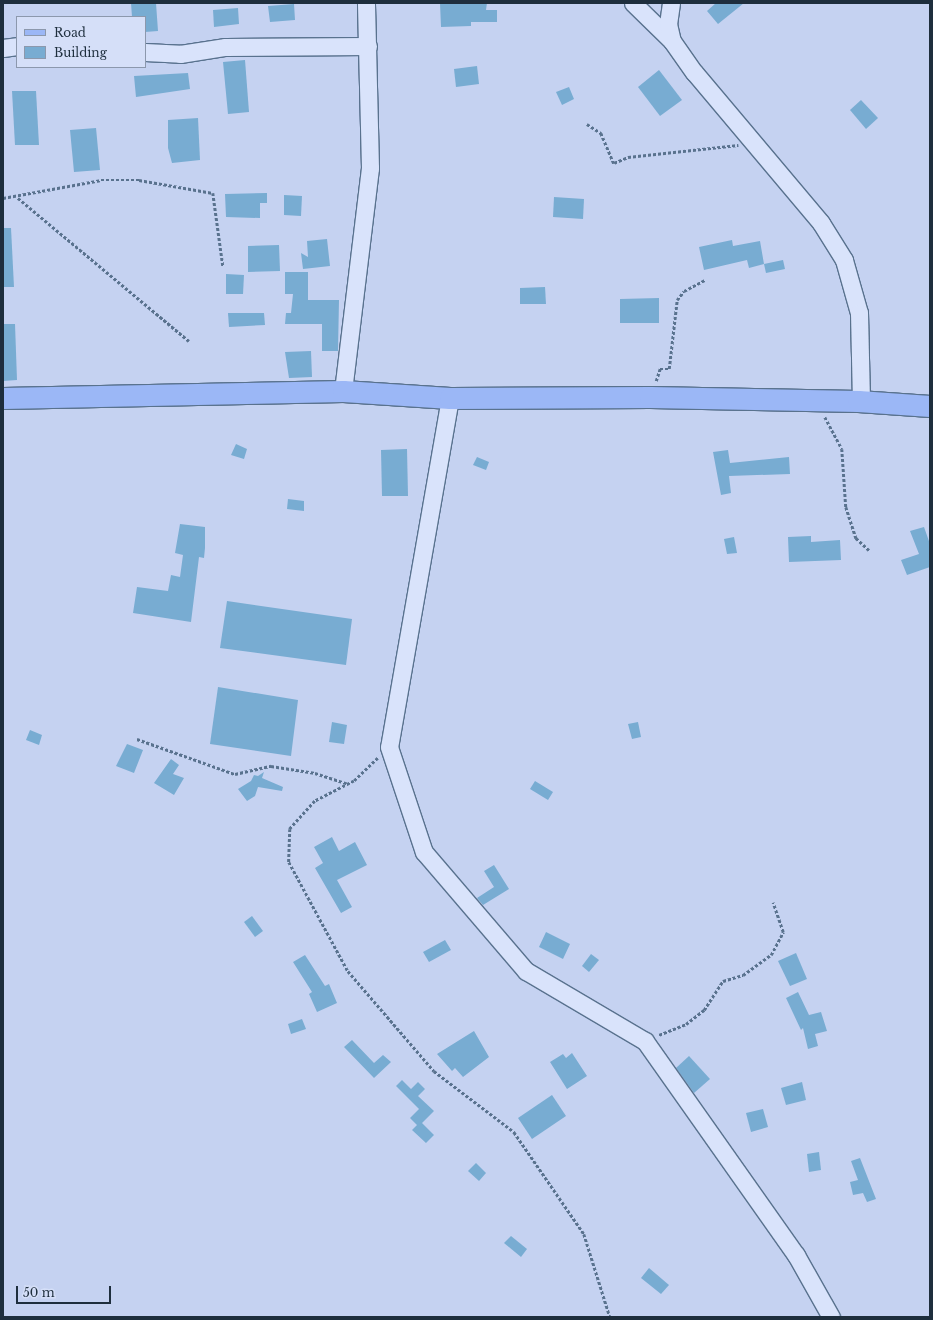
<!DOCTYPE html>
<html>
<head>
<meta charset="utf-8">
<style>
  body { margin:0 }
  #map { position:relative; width:933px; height:1320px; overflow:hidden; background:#c5d2f1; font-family:"Libre Baskerville",serif }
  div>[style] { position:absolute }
  .building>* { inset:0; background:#78acd2 }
  .path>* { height:2.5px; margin-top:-1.25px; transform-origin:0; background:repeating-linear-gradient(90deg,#59728e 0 3px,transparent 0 5px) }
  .roads { filter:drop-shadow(1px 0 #59728e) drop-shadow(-1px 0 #59728e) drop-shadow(0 1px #59728e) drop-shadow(0 -1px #59728e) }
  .minor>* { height:17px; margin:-8.5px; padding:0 8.5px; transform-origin:8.5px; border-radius:8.5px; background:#d9e3fb }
  .major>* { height:21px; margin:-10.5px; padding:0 10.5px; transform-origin:10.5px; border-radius:10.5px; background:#9bb7f6 }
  span { translate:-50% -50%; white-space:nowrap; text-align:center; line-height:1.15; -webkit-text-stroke:3px #d5dff8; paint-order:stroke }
  .frame { position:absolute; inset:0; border:4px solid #1e2e3d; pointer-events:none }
  .legend { position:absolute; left:16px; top:16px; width:130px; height:52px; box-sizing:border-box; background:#d5dff8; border:1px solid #8c98ad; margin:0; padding:5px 7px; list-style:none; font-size:12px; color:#1e2e3d }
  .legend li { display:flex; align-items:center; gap:8px; height:20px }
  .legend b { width:20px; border:1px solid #8c98ad }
  .scale { position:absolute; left:16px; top:1286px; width:95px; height:18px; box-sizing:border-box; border:2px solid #1e2e3d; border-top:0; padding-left:5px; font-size:12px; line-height:14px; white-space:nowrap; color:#1e2e3d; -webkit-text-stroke:3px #d5dff8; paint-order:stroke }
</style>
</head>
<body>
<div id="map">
  <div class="building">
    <i style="clip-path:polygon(131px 3px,156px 3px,158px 31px,145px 32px,145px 17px,132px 17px)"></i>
    <i style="clip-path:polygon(440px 3px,487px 3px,486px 10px,497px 10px,497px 22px,471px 22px,471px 26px,441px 27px)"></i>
    <i style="clip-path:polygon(716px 3px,744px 3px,718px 24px,707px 11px)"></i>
    <i style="clip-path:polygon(294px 4px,295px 20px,270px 22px,268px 6px)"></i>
    <i style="clip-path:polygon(238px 8px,239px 24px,214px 27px,213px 10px)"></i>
    <i style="clip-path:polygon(245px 60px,249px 112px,228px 114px,223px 62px)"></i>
    <i style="clip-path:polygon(477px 66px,479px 84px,456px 87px,454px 69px)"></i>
    <i style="clip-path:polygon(659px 70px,682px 100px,660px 116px,638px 87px)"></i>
    <i style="clip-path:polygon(188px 73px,190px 89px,136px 97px,134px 76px)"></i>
    <i style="clip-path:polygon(569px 87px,574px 99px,562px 105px,556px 92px)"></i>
    <i style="clip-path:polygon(12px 91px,36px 91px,39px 145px,15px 145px)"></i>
    <i style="clip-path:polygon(861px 100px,878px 118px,866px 129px,850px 110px)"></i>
    <i style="clip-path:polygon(198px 118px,200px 160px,172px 163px,168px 148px,168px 120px)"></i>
    <i style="clip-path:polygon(96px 128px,100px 170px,74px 172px,70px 130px)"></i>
    <i style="clip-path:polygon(267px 193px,267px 203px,260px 203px,260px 218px,226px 217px,225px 194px)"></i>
    <i style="clip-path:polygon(284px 195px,302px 196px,301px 216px,284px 215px)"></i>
    <i style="clip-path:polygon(554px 197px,584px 199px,583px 219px,553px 217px)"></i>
    <i style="clip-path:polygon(3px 228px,11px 228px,14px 287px,3px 287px)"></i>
    <i style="clip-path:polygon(327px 239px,330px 266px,303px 269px,301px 253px,308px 257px,307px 241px)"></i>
    <i style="clip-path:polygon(732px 240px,733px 246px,760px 241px,764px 264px,749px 268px,747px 260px,704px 270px,699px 247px)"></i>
    <i style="clip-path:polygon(279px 245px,280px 271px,248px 272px,248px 246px)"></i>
    <i style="clip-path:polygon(783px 260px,785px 269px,766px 273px,764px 264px)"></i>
    <i style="clip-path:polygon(285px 272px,308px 272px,308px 300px,339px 300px,338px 351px,322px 351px,322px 324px,285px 324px,286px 313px,291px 313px,293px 294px,285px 294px)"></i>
    <i style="clip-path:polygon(226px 274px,244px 275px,243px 294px,226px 294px)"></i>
    <i style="clip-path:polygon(545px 287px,546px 304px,520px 304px,520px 288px)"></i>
    <i style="clip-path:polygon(659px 298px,659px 323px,620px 323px,620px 299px)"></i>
    <i style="clip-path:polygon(228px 313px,264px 313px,265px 325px,229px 327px)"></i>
    <i style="clip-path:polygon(3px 324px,15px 324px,17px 380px,3px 381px)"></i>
    <i style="clip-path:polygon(311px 351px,312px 377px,289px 378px,285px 352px)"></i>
    <i style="clip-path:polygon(236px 444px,247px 449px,244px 459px,231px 455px)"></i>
    <i style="clip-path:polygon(407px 449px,408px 496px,382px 496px,381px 450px)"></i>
    <i style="clip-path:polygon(728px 450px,730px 463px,789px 457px,790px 474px,729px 476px,731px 493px,721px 495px,713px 452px)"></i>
    <i style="clip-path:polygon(477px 457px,489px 462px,486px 470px,473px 465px)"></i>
    <i style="clip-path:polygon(288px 499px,304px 501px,304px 511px,287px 509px)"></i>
    <i style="clip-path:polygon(180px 524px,205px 527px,205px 548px,204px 558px,199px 557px,191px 622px,133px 613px,137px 587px,168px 591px,171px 575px,180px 577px,183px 555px,175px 553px)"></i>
    <i style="clip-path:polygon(924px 527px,930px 544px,930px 567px,907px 575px,901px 560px,919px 554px,910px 531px)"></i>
    <i style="clip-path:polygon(811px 536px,811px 542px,840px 540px,841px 560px,789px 562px,788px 537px)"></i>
    <i style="clip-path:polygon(734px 537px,737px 553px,727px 554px,724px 539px)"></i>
    <i style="clip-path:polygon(227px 601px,352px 619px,346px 665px,220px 648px)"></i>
    <i style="clip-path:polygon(218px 687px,298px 700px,291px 756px,210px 744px)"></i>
    <i style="clip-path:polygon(332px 722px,347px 725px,344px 744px,329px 742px)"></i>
    <i style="clip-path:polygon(638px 722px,641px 737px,632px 739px,628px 724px)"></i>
    <i style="clip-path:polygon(30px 730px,42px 735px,39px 745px,26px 740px)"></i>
    <i style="clip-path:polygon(127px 744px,143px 750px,134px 773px,116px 766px)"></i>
    <i style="clip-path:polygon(171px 759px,179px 765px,173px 774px,184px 778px,174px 795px,154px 783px)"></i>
    <i style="clip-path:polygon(264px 772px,262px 778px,283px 787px,282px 791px,258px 787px,255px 796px,247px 801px,238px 789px,251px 781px,254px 775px,258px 776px)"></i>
    <i style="clip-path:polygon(535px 781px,553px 792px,548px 800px,530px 789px)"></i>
    <i style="clip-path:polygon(332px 837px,339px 851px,355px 842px,367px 865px,337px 880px,352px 907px,341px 913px,315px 868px,323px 863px,314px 847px)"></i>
    <i style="clip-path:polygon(494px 865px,509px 889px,483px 905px,477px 898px,494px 887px,484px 871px)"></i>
    <i style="clip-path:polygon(252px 916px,263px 931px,255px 937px,244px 922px)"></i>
    <i style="clip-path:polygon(546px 932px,570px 944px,563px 959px,539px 947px)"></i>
    <i style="clip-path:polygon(445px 940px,451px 950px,429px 962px,423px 952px)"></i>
    <i style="clip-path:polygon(796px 953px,807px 979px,790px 986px,778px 961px)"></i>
    <i style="clip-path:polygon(591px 954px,599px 960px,589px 972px,582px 966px)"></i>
    <i style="clip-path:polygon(305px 955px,325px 986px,329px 984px,337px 1003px,317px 1012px,309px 994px,312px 992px,293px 962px)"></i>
    <i style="clip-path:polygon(798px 992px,809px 1015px,821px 1012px,827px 1031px,815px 1034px,818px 1046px,808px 1049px,803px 1028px,801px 1030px,786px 998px)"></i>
    <i style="clip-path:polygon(302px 1019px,306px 1029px,291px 1034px,288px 1024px)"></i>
    <i style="clip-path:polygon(474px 1031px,489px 1057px,463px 1077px,455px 1068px,452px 1071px,437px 1054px)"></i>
    <i style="clip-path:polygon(352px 1040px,374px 1063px,383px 1055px,391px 1062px,374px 1078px,344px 1047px)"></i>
    <i style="clip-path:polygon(572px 1053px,587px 1076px,567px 1089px,550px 1062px,563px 1054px,566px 1058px)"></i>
    <i style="clip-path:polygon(689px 1056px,710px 1079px,694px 1093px,676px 1068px)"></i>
    <i style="clip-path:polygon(402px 1080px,411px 1089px,418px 1082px,425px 1089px,418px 1096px,434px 1111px,422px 1123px,434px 1135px,426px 1143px,412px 1130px,417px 1125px,410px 1118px,419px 1109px,396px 1086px)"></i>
    <i style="clip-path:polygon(802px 1082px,806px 1100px,786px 1105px,781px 1088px)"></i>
    <i style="clip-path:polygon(552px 1095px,566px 1116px,532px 1139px,518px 1118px)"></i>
    <i style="clip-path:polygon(763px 1109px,768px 1127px,751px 1132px,746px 1113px)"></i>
    <i style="clip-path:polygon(819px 1152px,821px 1170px,809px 1172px,807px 1154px)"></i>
    <i style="clip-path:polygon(860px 1158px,876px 1199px,867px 1202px,863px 1193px,853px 1195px,850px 1182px,858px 1180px,851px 1161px)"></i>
    <i style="clip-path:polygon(476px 1163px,486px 1173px,479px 1181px,468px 1171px)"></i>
    <i style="clip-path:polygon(511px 1236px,527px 1249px,521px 1257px,504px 1243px)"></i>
    <i style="clip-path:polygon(649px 1268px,669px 1285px,661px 1294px,641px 1278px)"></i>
  </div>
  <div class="path">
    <i style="left:587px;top:124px;width:17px;rotate:33deg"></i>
    <i style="left:601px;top:133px;width:33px;rotate:67deg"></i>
    <i style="left:614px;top:163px;width:15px;rotate:-23deg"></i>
    <i style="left:628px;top:157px;width:111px;rotate:-6.2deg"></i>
    <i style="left:3px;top:198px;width:100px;rotate:-10.4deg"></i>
    <i style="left:101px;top:180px;width:38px"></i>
    <i style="left:139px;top:180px;width:75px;rotate:10deg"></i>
    <i style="left:213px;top:193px;width:74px;rotate:82.2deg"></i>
    <i style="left:18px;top:198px;width:223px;rotate:39.9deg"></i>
    <i style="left:656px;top:381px;width:13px;rotate:-72deg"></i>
    <i style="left:660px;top:369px;width:9px"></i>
    <i style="left:669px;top:369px;width:69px;rotate:-83.4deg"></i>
    <i style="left:677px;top:300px;width:11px;rotate:-52deg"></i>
    <i style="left:684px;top:291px;width:24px;rotate:-28deg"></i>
    <i style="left:825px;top:417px;width:36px;rotate:62deg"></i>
    <i style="left:842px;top:449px;width:58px;rotate:86.1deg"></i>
    <i style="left:846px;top:507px;width:33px;rotate:72deg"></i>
    <i style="left:856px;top:538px;width:18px;rotate:43deg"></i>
    <i style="left:137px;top:739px;width:104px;rotate:19.7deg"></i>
    <i style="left:235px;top:774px;width:37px;rotate:-13deg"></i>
    <i style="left:271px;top:766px;width:45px;rotate:9deg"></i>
    <i style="left:315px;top:773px;width:35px;rotate:18deg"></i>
    <i style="left:378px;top:758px;width:33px;rotate:136deg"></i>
    <i style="left:354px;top:781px;width:44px;rotate:152.9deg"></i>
    <i style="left:315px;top:801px;width:38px;rotate:132deg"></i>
    <i style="left:290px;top:829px;width:33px;rotate:92deg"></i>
    <i style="left:289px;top:862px;width:124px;rotate:61.6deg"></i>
    <i style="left:348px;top:971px;width:132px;rotate:49.3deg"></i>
    <i style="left:434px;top:1071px;width:101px;rotate:37.3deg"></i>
    <i style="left:514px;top:1132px;width:124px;rotate:55.5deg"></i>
    <i style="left:584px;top:1234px;width:87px;rotate:72.6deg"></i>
    <i style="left:659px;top:1035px;width:29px;rotate:-22deg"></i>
    <i style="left:686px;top:1024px;width:23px;rotate:-38deg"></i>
    <i style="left:704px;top:1010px;width:35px;rotate:-57deg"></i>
    <i style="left:723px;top:981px;width:21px;rotate:-17deg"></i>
    <i style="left:743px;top:975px;width:34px;rotate:-36deg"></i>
    <i style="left:771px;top:955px;width:26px;rotate:-62deg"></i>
    <i style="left:783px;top:932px;width:31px;rotate:-109deg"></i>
  </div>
  <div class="roads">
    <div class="minor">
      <i style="left:633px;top:3px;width:54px;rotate:44.3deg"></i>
      <i style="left:671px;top:3px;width:21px;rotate:98deg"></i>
      <i style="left:668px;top:24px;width:17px;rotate:77deg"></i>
      <i style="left:672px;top:41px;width:38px;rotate:55deg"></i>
      <i style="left:694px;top:72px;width:197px;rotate:49.9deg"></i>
      <i style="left:821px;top:223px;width:44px;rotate:58.1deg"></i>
      <i style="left:844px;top:260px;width:55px;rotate:74.2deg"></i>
      <i style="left:859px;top:313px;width:89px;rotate:88.7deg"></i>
      <i style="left:3px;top:48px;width:14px;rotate:-8deg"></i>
      <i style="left:145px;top:52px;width:35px;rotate:3deg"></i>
      <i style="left:180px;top:54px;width:46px;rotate:-8.8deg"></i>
      <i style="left:225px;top:47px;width:143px;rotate:-0.4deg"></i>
      <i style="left:343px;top:391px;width:225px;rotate:-83.1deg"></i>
      <i style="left:370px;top:168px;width:165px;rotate:-91.4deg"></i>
      <i style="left:450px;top:398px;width:354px;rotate:99.9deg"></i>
      <i style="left:389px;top:747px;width:111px;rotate:71.6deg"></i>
      <i style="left:424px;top:852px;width:157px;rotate:49.4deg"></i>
      <i style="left:526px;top:971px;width:138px;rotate:30.5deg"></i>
      <i style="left:645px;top:1041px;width:262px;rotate:54.8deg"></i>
      <i style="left:796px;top:1255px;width:71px;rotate:60.6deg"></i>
    </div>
    <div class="major">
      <i style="left:3px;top:398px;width:340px;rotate:-1.2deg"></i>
      <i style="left:343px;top:391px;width:107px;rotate:3.7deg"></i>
      <i style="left:450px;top:398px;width:200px;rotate:-0.3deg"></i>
      <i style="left:650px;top:397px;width:208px;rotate:1.1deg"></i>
      <i style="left:858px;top:401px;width:72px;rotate:4deg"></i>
    </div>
  </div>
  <div class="frame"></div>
  <ul class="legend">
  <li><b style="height:5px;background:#9bb7f6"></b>Road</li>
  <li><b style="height:11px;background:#78acd2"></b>Building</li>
  </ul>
  <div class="scale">50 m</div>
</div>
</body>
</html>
